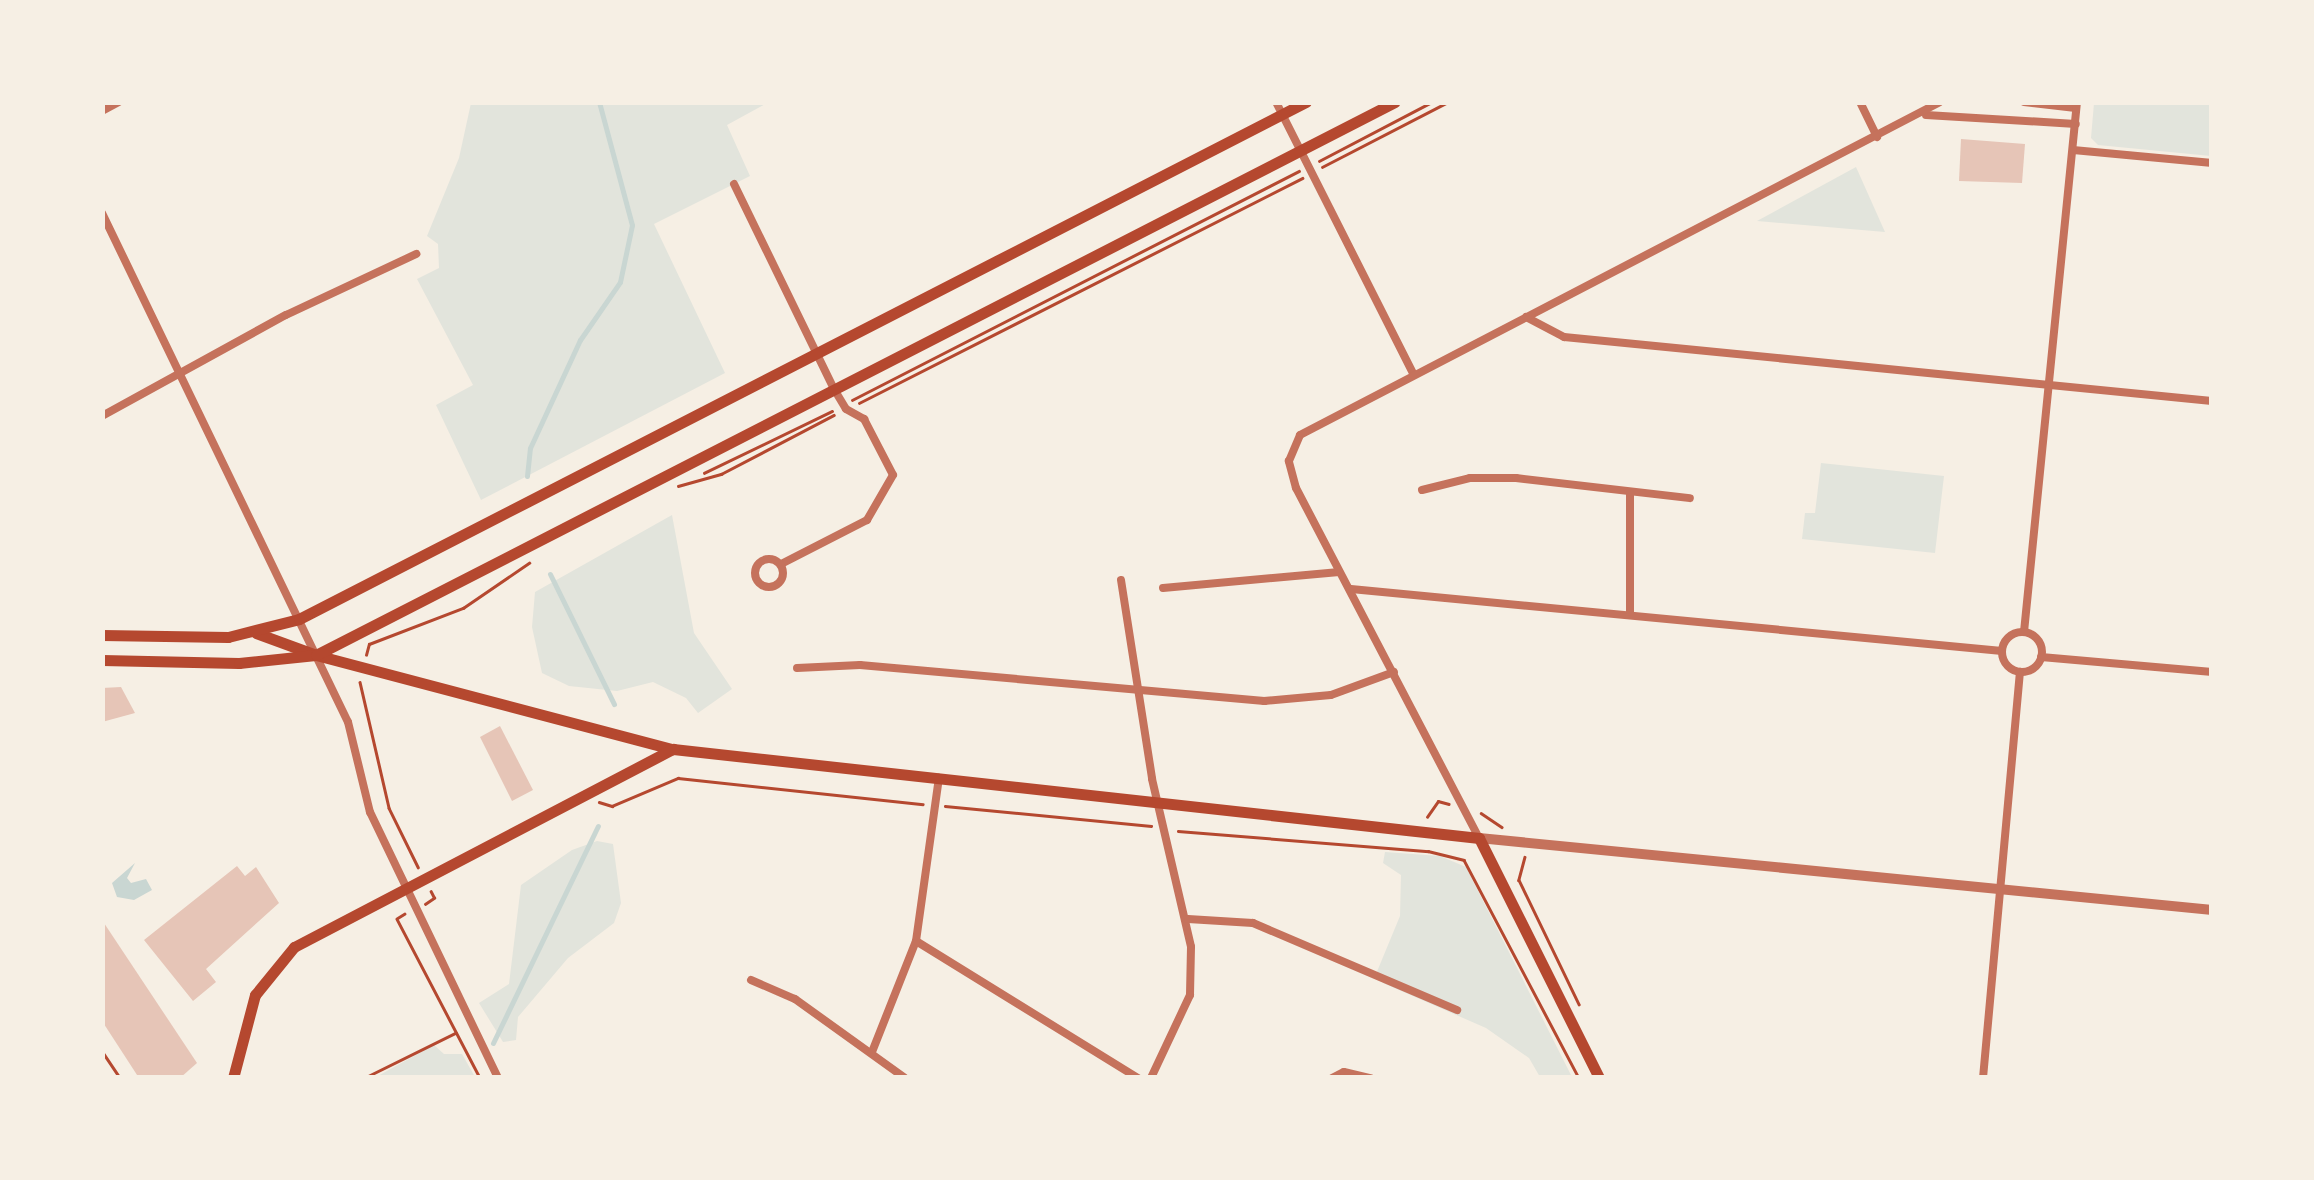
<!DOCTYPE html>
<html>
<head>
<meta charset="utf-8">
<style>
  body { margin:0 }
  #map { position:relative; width:2314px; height:1180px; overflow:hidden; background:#f6efe4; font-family:Barlow,sans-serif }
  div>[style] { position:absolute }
  .green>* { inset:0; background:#e2e4dc }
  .water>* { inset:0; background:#c9d6d2 }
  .stream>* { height:5px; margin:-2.5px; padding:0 2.5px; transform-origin:2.5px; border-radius:2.5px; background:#c9d6d2 }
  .building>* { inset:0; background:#e6c5b7 }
  .path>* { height:2.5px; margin:-1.25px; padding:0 1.25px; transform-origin:1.25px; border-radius:1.25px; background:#b5482f }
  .minor>* { height:8px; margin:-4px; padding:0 4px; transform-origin:4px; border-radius:4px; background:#c5725c }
  .minor>.ring { margin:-4px; padding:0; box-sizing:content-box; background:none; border:8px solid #c5725c; border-radius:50% }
  .tertiary>* { height:10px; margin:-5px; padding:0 5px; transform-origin:5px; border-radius:5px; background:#c5725c }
  .secondary>* { height:11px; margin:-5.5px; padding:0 5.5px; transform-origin:5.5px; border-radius:5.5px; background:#b5482f }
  span { translate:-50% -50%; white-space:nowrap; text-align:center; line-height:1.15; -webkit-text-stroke:8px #f6efe4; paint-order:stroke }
  .frame { position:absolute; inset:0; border:105px solid #f6efe4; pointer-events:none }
</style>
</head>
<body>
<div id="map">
  <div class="green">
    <i style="clip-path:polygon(471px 103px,767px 103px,727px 125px,750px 176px,654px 224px,725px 373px,481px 500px,436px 405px,473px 385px,417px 279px,439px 268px,438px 244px,427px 236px,459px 158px)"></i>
    <i style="clip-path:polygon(2094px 103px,2211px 103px,2211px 156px,2098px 145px,2091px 138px)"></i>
    <i style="clip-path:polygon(1856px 167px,1885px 232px,1757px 221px)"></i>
    <i style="clip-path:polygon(1821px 463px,1944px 476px,1935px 553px,1802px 539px,1805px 513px,1815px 513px)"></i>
    <i style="clip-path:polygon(672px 515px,694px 633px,732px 689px,698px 713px,686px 698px,653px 682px,617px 691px,569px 686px,542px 673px,532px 627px,535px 592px)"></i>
    <i style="clip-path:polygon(597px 841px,613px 844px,621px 903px,614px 923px,568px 958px,518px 1017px,516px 1040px,503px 1042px,479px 1003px,509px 984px,521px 885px,572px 850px)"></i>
    <i style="clip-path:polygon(1385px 852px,1440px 856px,1466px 867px,1572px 1077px,1540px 1077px,1529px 1058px,1486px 1028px,1383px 983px,1376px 974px,1400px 916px,1401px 875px,1383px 863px)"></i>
    <i style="clip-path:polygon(434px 1045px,444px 1054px,462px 1054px,475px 1077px,376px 1077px)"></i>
  </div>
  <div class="water">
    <i style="clip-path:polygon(135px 863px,127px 878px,131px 883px,146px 879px,152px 890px,134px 900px,117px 897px,112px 883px)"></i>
  </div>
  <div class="stream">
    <i style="left:527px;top:476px;width:28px;rotate:-84deg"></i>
    <i style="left:530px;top:448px;width:119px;rotate:-65.2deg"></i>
    <i style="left:580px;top:340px;width:70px;rotate:-55.4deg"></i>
    <i style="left:620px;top:282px;width:58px;rotate:-78.1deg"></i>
    <i style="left:632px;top:225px;width:127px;rotate:-105deg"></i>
    <i style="left:550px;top:574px;width:145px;rotate:63.8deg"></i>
    <i style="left:493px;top:1043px;width:241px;rotate:-64.2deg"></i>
  </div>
  <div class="building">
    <i style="clip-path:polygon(1961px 139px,2025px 144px,2022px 183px,1959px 181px)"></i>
    <i style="clip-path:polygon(121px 687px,135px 713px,102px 722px,102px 688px)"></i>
    <i style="clip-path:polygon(500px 726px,533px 790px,512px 801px,480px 737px)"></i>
    <i style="clip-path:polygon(237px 866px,245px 876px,256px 867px,279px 903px,206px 969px,216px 982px,193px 1001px,144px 940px)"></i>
    <i style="clip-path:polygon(102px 920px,197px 1063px,180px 1078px,139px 1078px,102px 1021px)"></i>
  </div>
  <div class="path">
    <i style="left:1319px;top:161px;width:127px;rotate:-27.6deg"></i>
    <i style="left:1322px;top:167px;width:142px;rotate:-27.3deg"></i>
    <i style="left:852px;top:400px;width:502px;rotate:-27.13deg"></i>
    <i style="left:859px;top:403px;width:497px;rotate:-26.9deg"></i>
    <i style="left:704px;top:473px;width:142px;rotate:-25.8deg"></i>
    <i style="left:678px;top:486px;width:45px;rotate:-15.6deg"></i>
    <i style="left:721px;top:474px;width:127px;rotate:-27.6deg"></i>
    <i style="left:366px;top:655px;width:11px;rotate:-75deg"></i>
    <i style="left:369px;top:644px;width:101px;rotate:-21deg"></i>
    <i style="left:463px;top:608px;width:80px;rotate:-34.3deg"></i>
    <i style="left:360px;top:682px;width:129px;rotate:77deg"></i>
    <i style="left:389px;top:808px;width:66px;rotate:63.8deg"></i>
    <i style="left:599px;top:802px;width:14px;rotate:17deg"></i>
    <i style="left:612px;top:806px;width:72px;rotate:-23deg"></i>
    <i style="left:678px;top:778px;width:246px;rotate:6.1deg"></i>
    <i style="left:945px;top:806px;width:207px;rotate:5.5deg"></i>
    <i style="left:1481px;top:813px;width:25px;rotate:34deg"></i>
    <i style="left:1427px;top:817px;width:19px;rotate:-55deg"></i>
    <i style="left:1438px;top:801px;width:11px;rotate:15deg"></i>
    <i style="left:1178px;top:831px;width:251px;rotate:4.6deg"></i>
    <i style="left:1428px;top:851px;width:37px;rotate:14deg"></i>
    <i style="left:1464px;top:860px;width:246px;rotate:62.2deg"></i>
    <i style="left:1525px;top:857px;width:24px;rotate:105deg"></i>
    <i style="left:1519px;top:880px;width:138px;rotate:64.2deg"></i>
    <i style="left:425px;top:904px;width:11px;rotate:-34deg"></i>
    <i style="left:434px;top:898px;width:7px;rotate:-117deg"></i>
    <i style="left:405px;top:914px;width:9px;rotate:148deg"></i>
    <i style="left:397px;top:919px;width:179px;rotate:62.4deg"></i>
    <i style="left:102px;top:1051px;width:32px;rotate:56deg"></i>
    <i style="left:364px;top:1078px;width:102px;rotate:-26.3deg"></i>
  </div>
  <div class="minor">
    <i style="left:1276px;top:102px;width:304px;rotate:63.2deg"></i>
    <i style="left:1860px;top:102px;width:39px;rotate:64deg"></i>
    <i style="left:2024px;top:102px;width:52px;rotate:6.6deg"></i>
    <i style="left:102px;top:111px;width:19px;rotate:-28deg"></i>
    <i style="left:1926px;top:115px;width:150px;rotate:3.4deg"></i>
    <i style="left:2073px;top:150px;width:140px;rotate:5.3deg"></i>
    <i style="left:734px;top:184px;width:228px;rotate:64deg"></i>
    <i style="left:834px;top:389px;width:23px;rotate:59deg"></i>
    <i style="left:846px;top:409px;width:21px;rotate:29deg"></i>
    <i style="left:864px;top:419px;width:63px;rotate:62.6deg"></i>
    <i style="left:893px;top:475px;width:52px;rotate:120deg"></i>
    <i style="left:867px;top:520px;width:97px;rotate:152.9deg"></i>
    <i style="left:102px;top:213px;width:565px;rotate:64.21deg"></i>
    <i style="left:348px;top:722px;width:93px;rotate:76.3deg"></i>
    <i style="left:370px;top:812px;width:295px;rotate:64.3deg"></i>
    <i style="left:1526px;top:317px;width:43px;rotate:27.8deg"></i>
    <i style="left:1564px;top:337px;width:651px;rotate:5.64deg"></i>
    <i style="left:102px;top:416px;width:210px;rotate:-28.8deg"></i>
    <i style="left:286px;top:315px;width:144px;rotate:-25.1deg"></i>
    <i style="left:1422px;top:490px;width:49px;rotate:-14deg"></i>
    <i style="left:1470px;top:478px;width:46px"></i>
    <i style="left:1516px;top:478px;width:175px;rotate:6.6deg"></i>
    <i class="ring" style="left:755px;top:559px;width:20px;height:20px"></i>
    <i style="left:1121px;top:580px;width:201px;rotate:81.1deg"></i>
    <i style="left:1152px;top:779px;width:172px;rotate:76.9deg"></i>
    <i style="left:1191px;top:947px;width:48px;rotate:91.2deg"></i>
    <i style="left:1190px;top:995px;width:92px;rotate:115.2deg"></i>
    <i style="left:1163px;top:588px;width:177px;rotate:-5.2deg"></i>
    <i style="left:1351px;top:589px;width:654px;rotate:5.44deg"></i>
    <i style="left:1630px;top:612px;width:119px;rotate:-90deg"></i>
    <i style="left:2024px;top:632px;width:533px;rotate:-84.29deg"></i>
    <i class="ring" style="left:2002px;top:632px;width:32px;height:32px"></i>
    <i style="left:2041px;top:657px;width:172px;rotate:5deg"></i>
    <i style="left:797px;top:668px;width:63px;rotate:-2.7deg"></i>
    <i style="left:860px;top:665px;width:406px;rotate:5.1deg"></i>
    <i style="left:1264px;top:701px;width:67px;rotate:-5.1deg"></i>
    <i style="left:1331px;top:695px;width:67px;rotate:-20.1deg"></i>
    <i style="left:1479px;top:838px;width:395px;rotate:-117.6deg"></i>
    <i style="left:1296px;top:488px;width:28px;rotate:-105deg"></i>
    <i style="left:1289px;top:461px;width:28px;rotate:-67deg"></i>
    <i style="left:1300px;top:435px;width:721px;rotate:-27.49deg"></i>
    <i style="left:1188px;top:919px;width:65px;rotate:3.5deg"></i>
    <i style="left:1253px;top:923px;width:222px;rotate:23.1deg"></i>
    <i style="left:916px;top:941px;width:261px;rotate:31.7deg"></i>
    <i style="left:751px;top:980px;width:48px;rotate:23.4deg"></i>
    <i style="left:795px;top:999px;width:135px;rotate:35.7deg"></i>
    <i style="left:872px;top:1052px;width:119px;rotate:-68.4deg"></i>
    <i style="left:916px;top:941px;width:165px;rotate:-82deg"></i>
    <i style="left:1332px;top:1078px;width:13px;rotate:-27deg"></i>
    <i style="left:1344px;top:1072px;width:28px;rotate:13deg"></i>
    <i style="left:1983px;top:1078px;width:408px;rotate:-84.8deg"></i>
  </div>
  <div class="tertiary">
    <i style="left:1479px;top:838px;width:737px;rotate:5.61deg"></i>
  </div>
  <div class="secondary">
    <i style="left:256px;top:633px;width:64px;rotate:20.1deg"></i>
    <i style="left:316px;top:655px;width:369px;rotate:14.8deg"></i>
    <i style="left:673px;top:749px;width:811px;rotate:6.3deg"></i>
    <i style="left:1479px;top:838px;width:268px;rotate:63.4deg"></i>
    <i style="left:102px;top:635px;width:126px;rotate:0.9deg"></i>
    <i style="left:228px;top:637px;width:73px;rotate:-14.2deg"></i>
    <i style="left:299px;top:619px;width:1132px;rotate:-27.18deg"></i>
    <i style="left:102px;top:660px;width:137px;rotate:1.3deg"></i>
    <i style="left:239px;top:663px;width:77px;rotate:-5.9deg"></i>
    <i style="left:316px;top:655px;width:1212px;rotate:-27.14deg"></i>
    <i style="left:233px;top:1078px;width:86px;rotate:-75.2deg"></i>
    <i style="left:255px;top:995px;width:62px;rotate:-50.9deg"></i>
    <i style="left:294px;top:947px;width:428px;rotate:-27.6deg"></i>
  </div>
  <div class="frame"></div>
</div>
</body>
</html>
